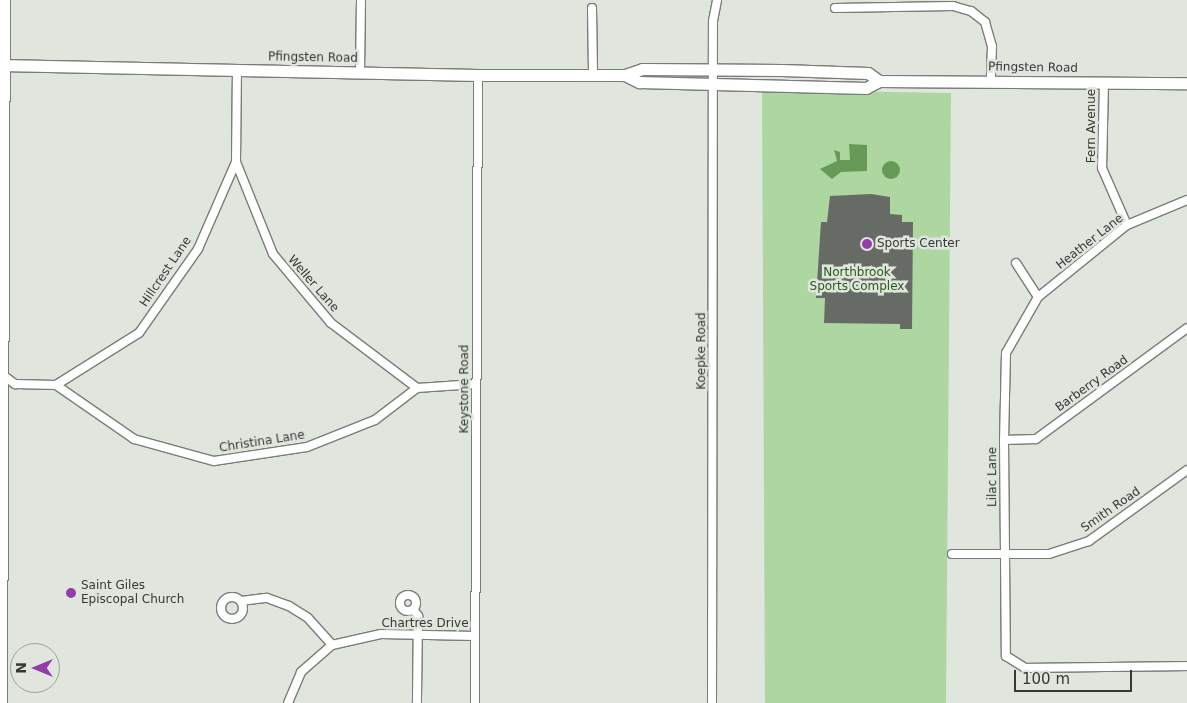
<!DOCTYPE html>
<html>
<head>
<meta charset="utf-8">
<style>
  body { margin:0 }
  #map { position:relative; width:1187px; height:703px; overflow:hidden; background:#e0e5de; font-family:"DejaVu Sans",sans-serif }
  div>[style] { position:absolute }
  .green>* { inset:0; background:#add6a1 }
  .water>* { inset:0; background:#669a56 }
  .round { border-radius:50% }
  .building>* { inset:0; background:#666b65 }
  .roads { filter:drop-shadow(1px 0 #797d77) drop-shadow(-1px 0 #797d77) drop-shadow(0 1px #797d77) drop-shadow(0 -1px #797d77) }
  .street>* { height:8px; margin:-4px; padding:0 4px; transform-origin:4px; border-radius:4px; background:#fff }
  .street>.ring { margin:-4px; padding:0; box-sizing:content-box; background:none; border:8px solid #fff; border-radius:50% }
  .secondary>* { height:11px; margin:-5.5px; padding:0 5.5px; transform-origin:5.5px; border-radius:5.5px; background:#fff }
  .dots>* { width:14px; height:14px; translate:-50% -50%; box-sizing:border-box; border:2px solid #e0e5de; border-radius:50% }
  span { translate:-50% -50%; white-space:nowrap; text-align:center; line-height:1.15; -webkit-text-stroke:5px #e0e5de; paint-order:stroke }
  .street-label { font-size:12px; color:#363835 }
  .poi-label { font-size:12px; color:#363835 }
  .left { translate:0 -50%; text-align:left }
  .park-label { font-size:12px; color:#285b15 }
  .north { position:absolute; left:10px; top:643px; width:50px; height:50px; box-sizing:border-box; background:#e0e5de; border:1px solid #9ca09a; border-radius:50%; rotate:270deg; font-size:14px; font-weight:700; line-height:20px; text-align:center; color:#363835 }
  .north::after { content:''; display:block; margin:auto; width:18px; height:22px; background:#933daa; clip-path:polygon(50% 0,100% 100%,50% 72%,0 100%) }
  .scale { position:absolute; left:1014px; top:670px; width:118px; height:22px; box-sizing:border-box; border:2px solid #363835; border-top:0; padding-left:6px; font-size:15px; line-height:18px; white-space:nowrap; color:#363835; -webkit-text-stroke:4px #e0e5de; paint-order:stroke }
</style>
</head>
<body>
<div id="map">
  <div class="green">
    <i style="clip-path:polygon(762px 90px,951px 93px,946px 703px,765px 703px)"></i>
  </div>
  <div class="water">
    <i style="clip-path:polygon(849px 144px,867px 145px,867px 171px,841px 172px,832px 179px,820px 169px,837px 161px,834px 150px,840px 152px,840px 160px,850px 160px)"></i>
    <i class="round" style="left:882px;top:161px;width:18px;height:18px"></i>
  </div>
  <div class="building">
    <i style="clip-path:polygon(871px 194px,890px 197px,890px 214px,902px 215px,902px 222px,913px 222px,912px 329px,900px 329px,900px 324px,824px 323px,825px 298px,816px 298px,821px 222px,827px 222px,830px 196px)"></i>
  </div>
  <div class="roads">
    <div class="street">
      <i style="left:592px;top:8px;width:67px;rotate:89.1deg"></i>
      <i style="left:835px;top:8px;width:118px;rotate:-1deg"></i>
      <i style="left:953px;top:6px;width:19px;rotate:16deg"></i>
      <i style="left:971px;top:11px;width:18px;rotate:38deg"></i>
      <i style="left:985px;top:22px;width:25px;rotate:74deg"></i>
      <i style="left:992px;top:46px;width:35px;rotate:92deg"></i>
      <i style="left:360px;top:72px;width:72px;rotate:-89.2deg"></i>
      <i style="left:1104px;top:83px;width:85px;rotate:91.3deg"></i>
      <i style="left:1102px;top:168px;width:62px;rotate:66.3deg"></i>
      <i style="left:236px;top:162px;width:99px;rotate:68.1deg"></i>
      <i style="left:273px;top:254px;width:90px;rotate:50deg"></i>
      <i style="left:331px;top:323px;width:108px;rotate:37.1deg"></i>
      <i style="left:1187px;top:200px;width:65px;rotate:157.4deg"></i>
      <i style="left:1127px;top:225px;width:114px;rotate:141deg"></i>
      <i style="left:1038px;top:297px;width:64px;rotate:119.7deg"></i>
      <i style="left:1006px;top:353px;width:87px;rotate:91.3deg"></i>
      <i style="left:1004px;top:440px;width:216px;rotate:89.5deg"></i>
      <i style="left:1006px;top:656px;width:22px;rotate:32deg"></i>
      <i style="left:1025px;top:668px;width:162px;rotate:-0.7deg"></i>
      <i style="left:1016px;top:263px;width:40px;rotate:57.1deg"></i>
      <i style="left:0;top:373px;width:19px;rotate:36deg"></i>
      <i style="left:15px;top:384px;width:41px;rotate:1.4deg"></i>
      <i style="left:56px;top:385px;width:95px;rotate:34.7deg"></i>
      <i style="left:134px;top:439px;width:83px;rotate:15.4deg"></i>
      <i style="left:214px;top:461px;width:94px;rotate:-8.6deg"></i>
      <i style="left:307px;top:447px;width:73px;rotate:-21.7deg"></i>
      <i style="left:375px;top:420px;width:53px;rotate:-37.3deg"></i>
      <i style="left:417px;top:388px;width:59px;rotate:-3.9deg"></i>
      <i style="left:56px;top:385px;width:98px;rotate:-32.1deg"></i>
      <i style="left:139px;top:333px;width:103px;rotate:-54.9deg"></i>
      <i style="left:198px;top:249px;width:95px;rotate:-66.4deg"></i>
      <i style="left:236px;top:162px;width:91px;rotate:-89.4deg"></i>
      <i style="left:1004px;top:440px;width:32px;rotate:-2deg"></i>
      <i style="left:1036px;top:439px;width:187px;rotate:-36.3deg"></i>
      <i style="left:952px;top:554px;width:97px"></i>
      <i style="left:1049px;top:554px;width:42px;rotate:-18deg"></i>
      <i style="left:1089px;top:541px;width:121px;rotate:-35.9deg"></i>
      <i class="ring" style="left:400px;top:595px;width:8px;height:8px"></i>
      <i class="ring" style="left:221px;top:597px;width:14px;height:14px"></i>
      <i style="left:241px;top:601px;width:26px;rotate:-7deg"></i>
      <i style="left:267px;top:598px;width:23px;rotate:20deg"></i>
      <i style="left:289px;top:606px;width:22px;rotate:32deg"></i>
      <i style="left:308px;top:618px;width:36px;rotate:48deg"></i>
      <i style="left:413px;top:609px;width:9px;rotate:54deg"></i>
      <i style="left:418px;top:616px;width:87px;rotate:90.7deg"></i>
      <i style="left:288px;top:703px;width:34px;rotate:-67deg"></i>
      <i style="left:301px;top:672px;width:41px;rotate:-41.1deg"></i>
      <i style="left:332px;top:645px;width:50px;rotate:-12.7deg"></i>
      <i style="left:381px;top:634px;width:94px;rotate:1.2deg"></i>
      <i style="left:475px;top:703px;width:628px;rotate:-89.73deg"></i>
      <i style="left:712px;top:703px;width:682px;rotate:-89.92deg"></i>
      <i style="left:713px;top:21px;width:21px;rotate:-79deg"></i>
    </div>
    <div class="secondary">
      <i style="left:0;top:65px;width:478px;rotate:1.2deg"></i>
      <i style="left:478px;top:75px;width:147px"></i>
      <i style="left:625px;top:75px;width:18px;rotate:-19deg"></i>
      <i style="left:642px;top:69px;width:140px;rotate:0.4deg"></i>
      <i style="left:782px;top:70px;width:86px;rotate:2deg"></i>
      <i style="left:868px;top:73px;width:14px;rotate:36deg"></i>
      <i style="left:625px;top:75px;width:16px;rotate:27deg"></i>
      <i style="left:639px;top:82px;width:227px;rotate:1.5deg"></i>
      <i style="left:866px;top:88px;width:15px;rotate:-28deg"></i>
      <i style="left:879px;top:81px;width:308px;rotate:0.4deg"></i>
      <i style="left:1px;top:703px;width:703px;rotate:-89.76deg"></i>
    </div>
  </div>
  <div class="dots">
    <i style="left:867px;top:244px;background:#933daa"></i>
    <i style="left:71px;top:593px;background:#933daa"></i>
  </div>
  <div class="street-label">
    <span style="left:313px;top:58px;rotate:1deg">Pfingsten Road</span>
    <span style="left:1033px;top:68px;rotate:1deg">Pfingsten Road</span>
    <span style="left:1092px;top:126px;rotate:-90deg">Fern Avenue</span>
    <span style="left:1090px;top:242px;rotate:-38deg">Heather Lane</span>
    <span style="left:166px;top:272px;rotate:-56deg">Hillcrest Lane</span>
    <span style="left:313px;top:284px;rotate:49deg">Weller Lane</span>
    <span style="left:702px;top:351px;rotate:-90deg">Koepke Road</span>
    <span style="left:1092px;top:384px;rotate:-36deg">Barberry Road</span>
    <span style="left:465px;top:389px;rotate:-90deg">Keystone Road</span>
    <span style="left:262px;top:442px;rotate:-9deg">Christina Lane</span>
    <span style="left:993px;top:477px;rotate:-90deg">Lilac Lane</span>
    <span style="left:1111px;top:510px;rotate:-35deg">Smith Road</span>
    <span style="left:425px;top:624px">Chartres Drive</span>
  </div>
  <div class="poi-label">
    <span class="left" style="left:877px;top:244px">Sports Center</span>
    <span class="left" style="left:81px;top:593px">Saint Giles<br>Episcopal Church</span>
  </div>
  <div class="park-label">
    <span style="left:857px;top:280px">Northbrook<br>Sports Complex</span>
  </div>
  <div class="north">N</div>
  <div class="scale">100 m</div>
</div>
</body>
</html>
